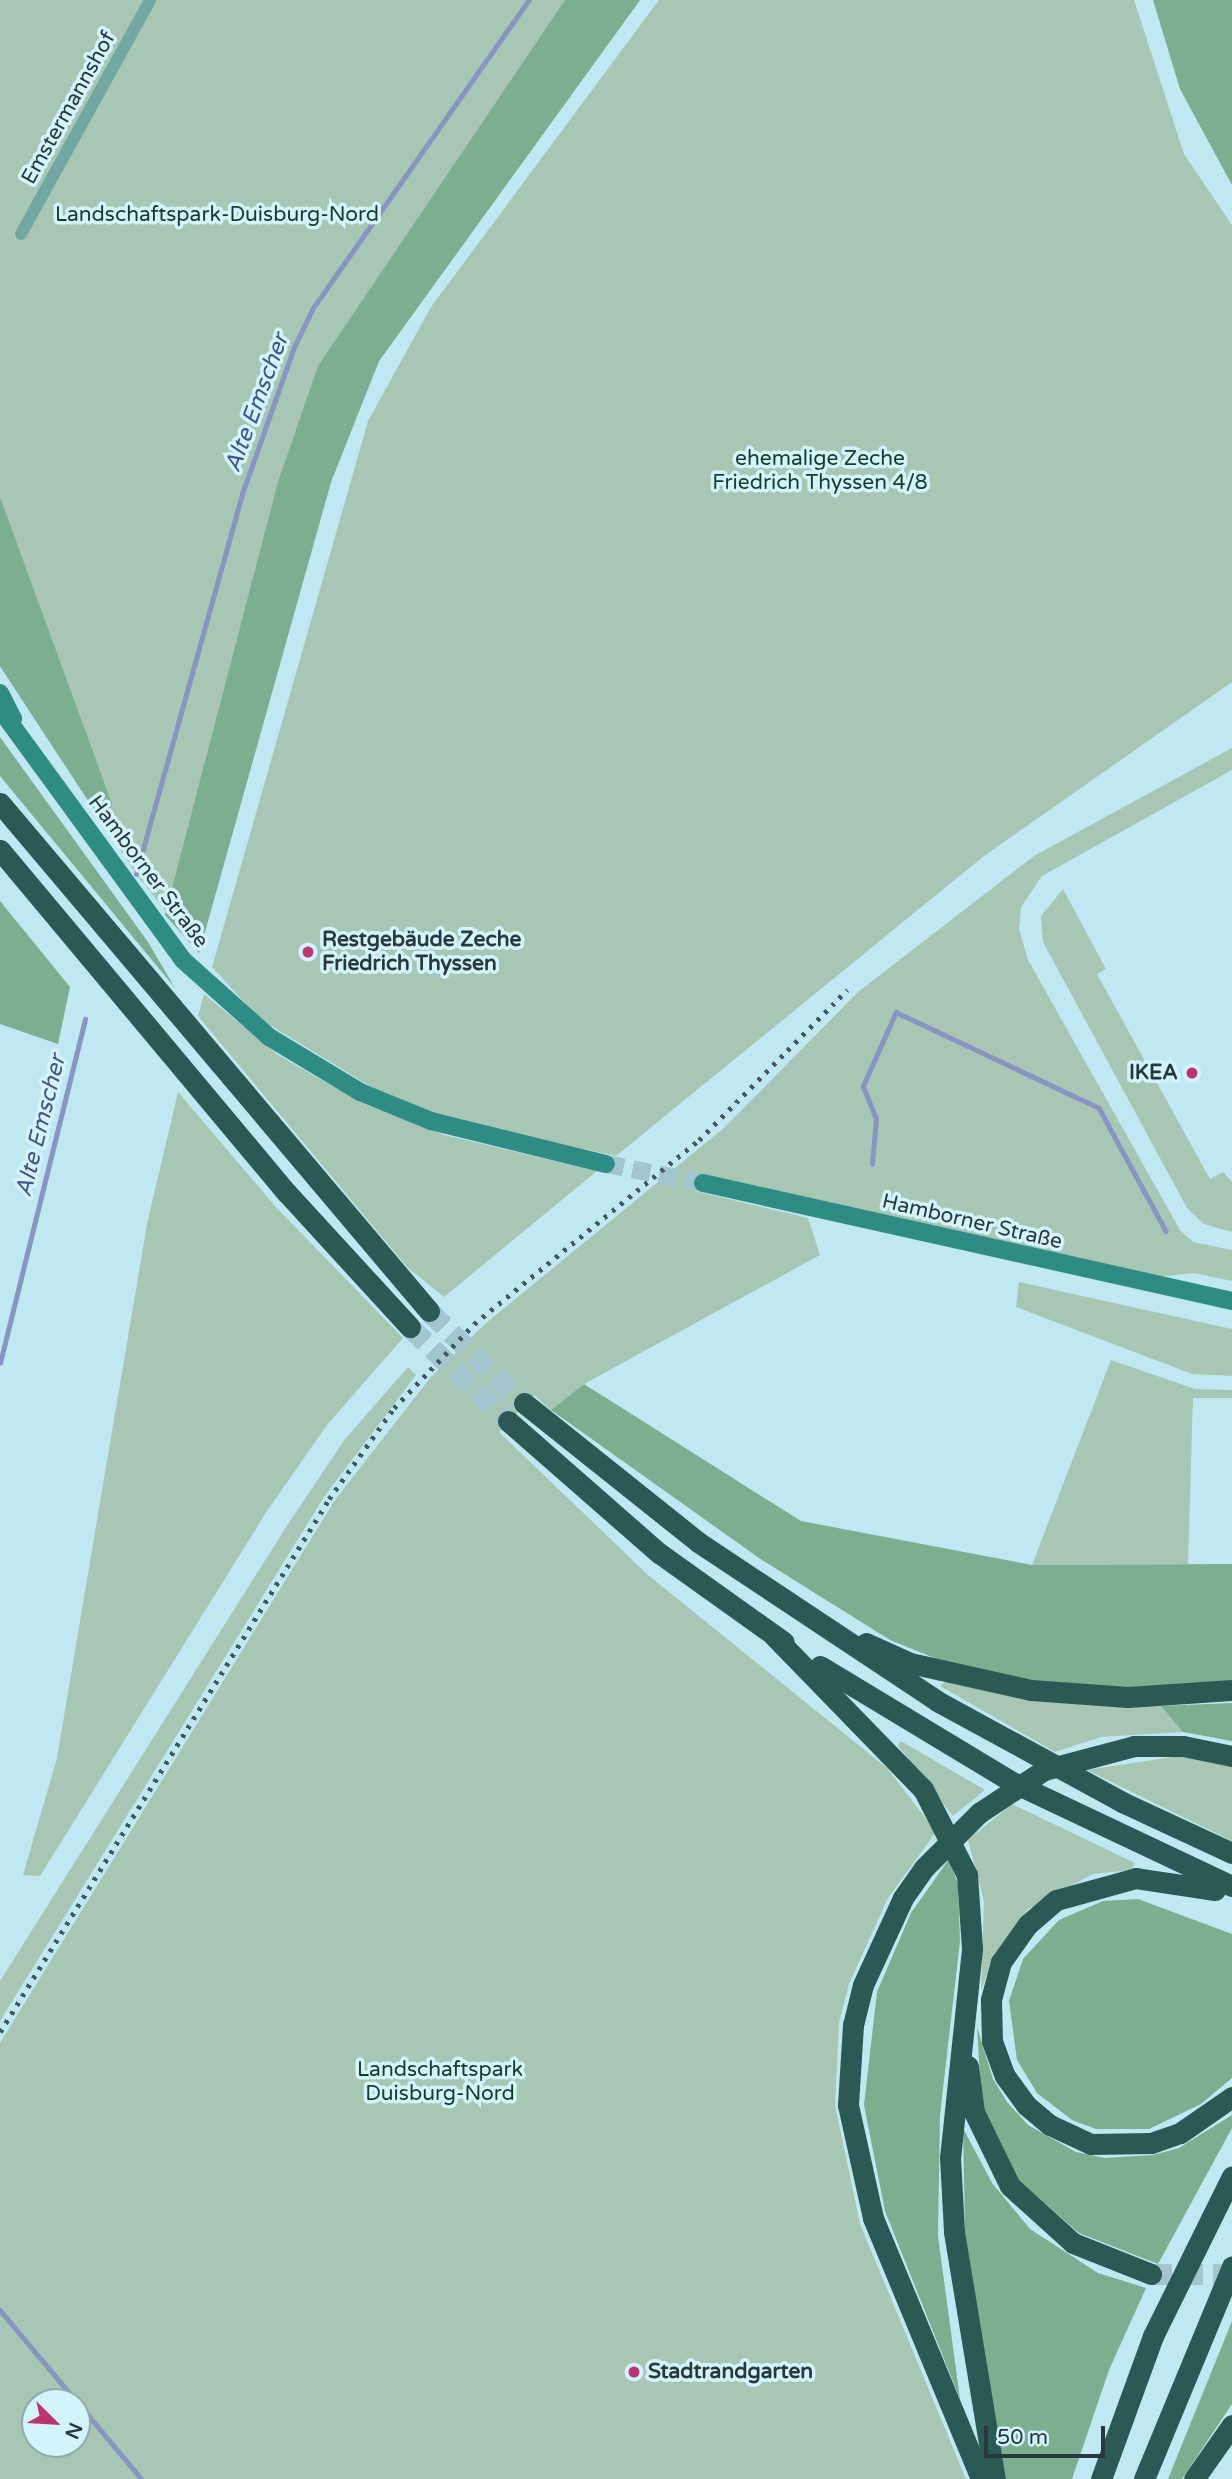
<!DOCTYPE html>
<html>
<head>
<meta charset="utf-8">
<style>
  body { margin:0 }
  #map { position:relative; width:1232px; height:2479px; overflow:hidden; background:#c0e8f2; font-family:"Varela Round",sans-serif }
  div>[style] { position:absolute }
  .green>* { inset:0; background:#a7c6b3 }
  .forest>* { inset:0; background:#7cae90 }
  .stream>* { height:4.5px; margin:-2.25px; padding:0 2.25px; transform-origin:2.25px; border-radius:2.25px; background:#8895c3 }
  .secondary-tunnel>* { height:18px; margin-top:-9px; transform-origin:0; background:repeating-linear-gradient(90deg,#a2c5ce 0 18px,transparent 0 27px) }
  .highway-tunnel>* { height:21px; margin-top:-10.5px; transform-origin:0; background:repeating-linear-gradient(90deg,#a2c5ce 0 21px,transparent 0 31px) }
  .street>* { height:12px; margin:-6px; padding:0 6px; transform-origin:6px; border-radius:6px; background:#72a8a2 }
  .secondary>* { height:18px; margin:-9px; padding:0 9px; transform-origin:9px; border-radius:9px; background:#2d8c84 }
  .highway>* { height:21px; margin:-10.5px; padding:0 10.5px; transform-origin:10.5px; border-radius:10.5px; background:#2b5a55 }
  .rail>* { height:4.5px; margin-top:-2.25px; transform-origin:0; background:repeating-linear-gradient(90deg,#43575c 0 3.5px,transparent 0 10.5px) }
  .highway-bridge>* { height:21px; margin:-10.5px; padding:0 10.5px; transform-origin:10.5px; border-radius:10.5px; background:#2b5a55 }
  .dots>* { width:19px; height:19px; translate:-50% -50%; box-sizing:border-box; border:4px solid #d3f4fc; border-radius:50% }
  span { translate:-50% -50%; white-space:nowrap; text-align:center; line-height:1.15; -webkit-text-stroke:7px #d3f4fc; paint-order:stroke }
  .street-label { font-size:21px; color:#28383c }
  .park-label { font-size:21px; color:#143d28 }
  .poi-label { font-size:21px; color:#28383c; font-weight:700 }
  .left { translate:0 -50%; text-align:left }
  .right { translate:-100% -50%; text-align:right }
  .water-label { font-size:23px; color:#44518d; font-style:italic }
  .north { position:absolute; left:21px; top:2388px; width:70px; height:70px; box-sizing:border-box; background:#d3f4fc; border:2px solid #8fa9af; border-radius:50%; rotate:114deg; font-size:19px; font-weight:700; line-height:28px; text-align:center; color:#28383c }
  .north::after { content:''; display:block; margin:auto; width:24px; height:32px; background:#bd3471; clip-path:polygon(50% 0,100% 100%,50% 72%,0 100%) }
  .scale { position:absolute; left:984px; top:2426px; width:121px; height:32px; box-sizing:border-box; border:4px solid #28383c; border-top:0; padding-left:9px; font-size:21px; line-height:24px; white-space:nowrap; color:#28383c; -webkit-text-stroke:5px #d3f4fc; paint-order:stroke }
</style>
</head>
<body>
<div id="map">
  <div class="green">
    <i style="clip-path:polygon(0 0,640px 0,379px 361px,331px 482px,199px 953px,136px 874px,0 666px)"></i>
    <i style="clip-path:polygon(659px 0,1134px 0,1184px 154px,1232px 225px,1232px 682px,984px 856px,616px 1156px,444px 1118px,381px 1093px,260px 1019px,212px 967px,368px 421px,431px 307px)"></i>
    <i style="clip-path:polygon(evenodd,1232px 748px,1232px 770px,1042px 876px,1021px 907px,1019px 929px,1028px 960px,1180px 1230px,1193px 1242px,1232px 1250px,1232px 1281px,1194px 1273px,1159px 1277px,711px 1176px,695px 1191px,808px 1218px,820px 1255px,584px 1384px,551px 1410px,534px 1395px,499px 1432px,648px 1575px,887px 1768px,936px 1832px,888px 1898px,849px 1984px,839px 2023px,835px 2105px,860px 2224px,966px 2479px,0 2479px,0 2043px,335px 1500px,430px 1378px,485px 1324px,725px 1127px,858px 992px,1034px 856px,1232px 748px,35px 2402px,77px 2402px,77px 2444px,35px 2444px,35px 2402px)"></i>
    <i style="clip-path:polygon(1063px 889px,1106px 969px,1097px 974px,1210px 1179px,1223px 1172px,1232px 1182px,1232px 1232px,1204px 1224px,1187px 1208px,1043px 942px,1041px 916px)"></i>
    <i style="clip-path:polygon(204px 994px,278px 1055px,362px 1103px,444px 1135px,597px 1171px,444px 1297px,407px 1267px,198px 1016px)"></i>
    <i style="clip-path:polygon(178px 1092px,275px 1206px,403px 1338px,327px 1425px,267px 1511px,40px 1876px,23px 1875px,57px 1758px,147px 1224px)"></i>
    <i style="clip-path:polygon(1019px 1282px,1232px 1329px,1232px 1376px,1192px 1374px,1016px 1307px)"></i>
    <i style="clip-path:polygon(1111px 1360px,1195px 1389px,1232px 1390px,1232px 1398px,1193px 1398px,1188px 1564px,1032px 1565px)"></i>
    <i style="clip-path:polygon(408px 1367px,416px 1375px,324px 1497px,0 2021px,0 1981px,288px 1524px,345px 1439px)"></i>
    <i style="clip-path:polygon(946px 1681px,1042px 1702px,1161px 1706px,1183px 1732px,1101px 1737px,1055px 1752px,940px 1686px)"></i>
    <i style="clip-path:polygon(901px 1741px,985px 1790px,953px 1816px,898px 1746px)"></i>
    <i style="clip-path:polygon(1179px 1756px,1232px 1766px,1232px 1841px,1087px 1770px)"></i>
    <i style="clip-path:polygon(1012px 1804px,1135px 1863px,1131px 1870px,1093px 1874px,1028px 1909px,995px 1953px,981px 1991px,984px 1901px,968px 1840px)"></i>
  </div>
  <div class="forest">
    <i style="clip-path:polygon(565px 0,640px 0,379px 361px,331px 482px,199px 953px,165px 915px,278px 482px,318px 366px)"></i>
    <i style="clip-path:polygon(1153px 0,1232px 0,1232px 185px,1180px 89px)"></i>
    <i style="clip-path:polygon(0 497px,112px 804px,104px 825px,0 666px)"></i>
    <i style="clip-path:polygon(0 737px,148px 942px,175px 988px,0 776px)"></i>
    <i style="clip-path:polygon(0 901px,70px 987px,58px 1044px,0 1024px)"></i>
    <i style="clip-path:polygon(584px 1384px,801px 1521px,1032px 1565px,1232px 1564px,1232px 1681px,1084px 1690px,949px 1664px,890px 1640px,759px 1558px,551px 1410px)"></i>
    <i style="clip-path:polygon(1232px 1703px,1232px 1741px,1183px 1732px,1161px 1706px)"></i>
    <i style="clip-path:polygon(949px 1859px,958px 1884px,960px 1941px,940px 2115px,938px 2236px,960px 2399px,885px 2211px,864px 2105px,877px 1992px,911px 1913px)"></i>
    <i style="clip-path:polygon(1138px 1899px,1232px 1934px,1232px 2078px,1201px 2104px,1149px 2129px,1096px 2129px,1072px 2120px,1037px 2093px,1017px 2060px,1009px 2001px,1023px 1959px,1059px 1920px,1103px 1901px)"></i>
    <i style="clip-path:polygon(977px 2027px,993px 2079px,1007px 2102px,1028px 2125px,1076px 2152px,1105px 2158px,1153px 2155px,1179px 2148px,1232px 2115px,1232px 2128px,1158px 2264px,1079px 2233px,1017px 2179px,982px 2111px)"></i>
    <i style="clip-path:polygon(963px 2128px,992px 2183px,1030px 2229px,1098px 2273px,1146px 2288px,1109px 2370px,1072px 2479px,1004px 2479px,965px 2233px)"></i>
    <i style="clip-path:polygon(1232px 2321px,1232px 2404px,1182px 2479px,1168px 2479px)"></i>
  </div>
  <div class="stream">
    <i style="left:136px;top:874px;width:395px;rotate:-74.4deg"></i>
    <i style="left:242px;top:494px;width:156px;rotate:-70.5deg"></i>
    <i style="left:294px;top:347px;width:43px;rotate:-64deg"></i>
    <i style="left:313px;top:308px;width:376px;rotate:-55deg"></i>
    <i style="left:872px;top:1164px;width:45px;rotate:-84.9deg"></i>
    <i style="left:876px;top:1119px;width:35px;rotate:-112deg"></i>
    <i style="left:863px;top:1086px;width:81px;rotate:-66deg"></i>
    <i style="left:896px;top:1012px;width:225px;rotate:25.3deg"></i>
    <i style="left:1099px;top:1108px;width:140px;rotate:61.4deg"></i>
    <i style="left:0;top:1363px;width:354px;rotate:-76.1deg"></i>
    <i style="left:0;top:2310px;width:221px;rotate:50deg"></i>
  </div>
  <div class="secondary-tunnel">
    <i style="left:606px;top:1164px;width:99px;rotate:11.1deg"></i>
  </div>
  <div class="highway-tunnel">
    <i style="left:429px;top:1311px;width:132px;rotate:44.1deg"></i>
    <i style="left:410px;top:1327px;width:136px;rotate:43.8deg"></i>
    <i style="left:1151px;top:2274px;width:81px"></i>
  </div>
  <div class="street">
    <i style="left:21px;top:234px;width:267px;rotate:-61.1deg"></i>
  </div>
  <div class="secondary">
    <i style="left:0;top:693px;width:29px;rotate:63deg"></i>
    <i style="left:0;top:709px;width:311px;rotate:53.9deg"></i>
    <i style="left:183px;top:960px;width:115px;rotate:41.8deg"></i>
    <i style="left:269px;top:1037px;width:106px;rotate:31.1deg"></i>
    <i style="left:360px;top:1092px;width:77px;rotate:22.2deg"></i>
    <i style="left:431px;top:1121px;width:180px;rotate:13.8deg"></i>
    <i style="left:703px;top:1183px;width:542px;rotate:12.57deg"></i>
  </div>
  <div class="highway">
    <i style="left:0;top:803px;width:665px;rotate:49.82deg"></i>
    <i style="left:0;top:850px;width:447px;rotate:50.1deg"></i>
    <i style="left:287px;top:1193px;width:182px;rotate:47.5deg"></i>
    <i style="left:524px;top:1403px;width:223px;rotate:38.6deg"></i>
    <i style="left:698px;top:1542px;width:287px;rotate:33.6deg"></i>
    <i style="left:937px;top:1701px;width:211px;rotate:28.6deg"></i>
    <i style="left:1122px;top:1802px;width:121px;rotate:24.9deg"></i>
    <i style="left:508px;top:1421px;width:201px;rotate:41.2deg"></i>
    <i style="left:659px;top:1553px;width:153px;rotate:35.5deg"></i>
    <i style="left:773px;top:1635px;width:215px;rotate:45.8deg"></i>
    <i style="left:923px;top:1789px;width:97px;rotate:62.9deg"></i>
    <i style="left:967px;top:1875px;width:74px;rotate:86.1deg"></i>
    <i style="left:972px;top:1949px;width:209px;rotate:96deg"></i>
    <i style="left:950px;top:2157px;width:75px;rotate:86.9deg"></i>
    <i style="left:954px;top:2232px;width:250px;rotate:80.6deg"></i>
    <i style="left:866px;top:1643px;width:48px;rotate:24.4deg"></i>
    <i style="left:910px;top:1663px;width:124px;rotate:12.6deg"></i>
    <i style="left:1031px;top:1690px;width:97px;rotate:4.1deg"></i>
    <i style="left:1128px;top:1697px;width:104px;rotate:-3.9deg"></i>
    <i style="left:820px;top:1666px;width:227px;rotate:31.1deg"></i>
    <i style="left:1014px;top:1783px;width:241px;rotate:25.3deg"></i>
    <i style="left:1183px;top:1746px;width:50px;rotate:11.5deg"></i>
    <i style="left:924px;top:1868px;width:37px;rotate:125deg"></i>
    <i style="left:903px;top:1898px;width:96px;rotate:114.7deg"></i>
    <i style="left:863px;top:1985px;width:41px;rotate:104deg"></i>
    <i style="left:853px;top:2025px;width:80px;rotate:93.6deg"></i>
    <i style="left:848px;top:2105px;width:116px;rotate:77.5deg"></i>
    <i style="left:873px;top:2218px;width:282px;rotate:67.5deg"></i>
    <i style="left:1215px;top:1890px;width:80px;rotate:-171.4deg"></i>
    <i style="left:1136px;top:1878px;width:83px;rotate:164.6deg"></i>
    <i style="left:1056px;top:1900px;width:37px;rotate:139deg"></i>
    <i style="left:1028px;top:1924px;width:47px;rotate:125.4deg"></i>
    <i style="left:1001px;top:1962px;width:39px;rotate:105deg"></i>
    <i style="left:991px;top:2000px;width:41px;rotate:88.6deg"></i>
    <i style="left:992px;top:2041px;width:37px;rotate:70deg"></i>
    <i style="left:1005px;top:2076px;width:36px;rotate:54deg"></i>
    <i style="left:1026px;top:2105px;width:31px;rotate:40deg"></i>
    <i style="left:1050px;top:2125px;width:45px;rotate:24.9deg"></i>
    <i style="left:1091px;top:2144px;width:60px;rotate:-1deg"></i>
    <i style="left:1151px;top:2143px;width:31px;rotate:-19deg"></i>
    <i style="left:1180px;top:2133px;width:63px;rotate:-34.7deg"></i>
    <i style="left:968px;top:2066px;width:46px;rotate:82.6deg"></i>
    <i style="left:974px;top:2112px;width:82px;rotate:64.1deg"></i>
    <i style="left:1010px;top:2186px;width:85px;rotate:42.1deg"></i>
    <i style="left:1073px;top:2243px;width:84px;rotate:21.7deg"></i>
    <i style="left:1101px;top:2479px;width:152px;rotate:-70deg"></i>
    <i style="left:1153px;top:2336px;width:178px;rotate:-63.7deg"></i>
    <i style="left:1144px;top:2479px;width:230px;rotate:-67.5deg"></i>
    <i style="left:1194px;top:2479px;width:66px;rotate:-54.9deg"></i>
  </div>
  <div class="rail">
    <i style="left:0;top:2032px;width:626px;rotate:-58.31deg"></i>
    <i style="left:329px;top:1499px;width:112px;rotate:-54.5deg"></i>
    <i style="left:394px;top:1408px;width:116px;rotate:-46.4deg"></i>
    <i style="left:474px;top:1324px;width:291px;rotate:-39.3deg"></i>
    <i style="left:699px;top:1140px;width:211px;rotate:-45.4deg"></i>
  </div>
  <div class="highway-bridge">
    <i style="left:924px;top:1868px;width:78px;rotate:-45deg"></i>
    <i style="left:979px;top:1813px;width:78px;rotate:-33.5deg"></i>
    <i style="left:1044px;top:1770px;width:93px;rotate:-14.9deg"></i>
    <i style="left:1134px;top:1746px;width:49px"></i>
  </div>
  <div class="dots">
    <i style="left:308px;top:952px;background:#bd3471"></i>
    <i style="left:1192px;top:1073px;background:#bd3471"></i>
    <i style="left:634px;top:2372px;background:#bd3471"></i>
  </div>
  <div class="street-label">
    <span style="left:69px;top:108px;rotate:-61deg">Emstermannshof</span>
    <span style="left:148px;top:872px;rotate:53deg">Hamborner Straße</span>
    <span style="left:972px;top:1222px;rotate:13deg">Hamborner Straße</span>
  </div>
  <div class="park-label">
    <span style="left:217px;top:215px">Landschaftspark-Duisburg-Nord</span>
    <span style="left:820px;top:471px">ehemalige Zeche<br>Friedrich Thyssen 4/8</span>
    <span style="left:440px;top:2082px">Landschaftspark<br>Duisburg-Nord</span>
  </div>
  <div class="poi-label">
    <span class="left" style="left:322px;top:952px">Restgebäude Zeche<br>Friedrich Thyssen</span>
    <span class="right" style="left:1178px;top:1073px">IKEA</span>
    <span class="left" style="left:648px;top:2372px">Stadtrandgarten</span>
  </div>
  <div class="water-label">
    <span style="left:257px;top:403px;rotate:-70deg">Alte Emscher</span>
    <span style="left:41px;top:1126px;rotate:-76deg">Alte Emscher</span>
  </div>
  <div class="north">N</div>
  <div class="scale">50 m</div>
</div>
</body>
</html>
